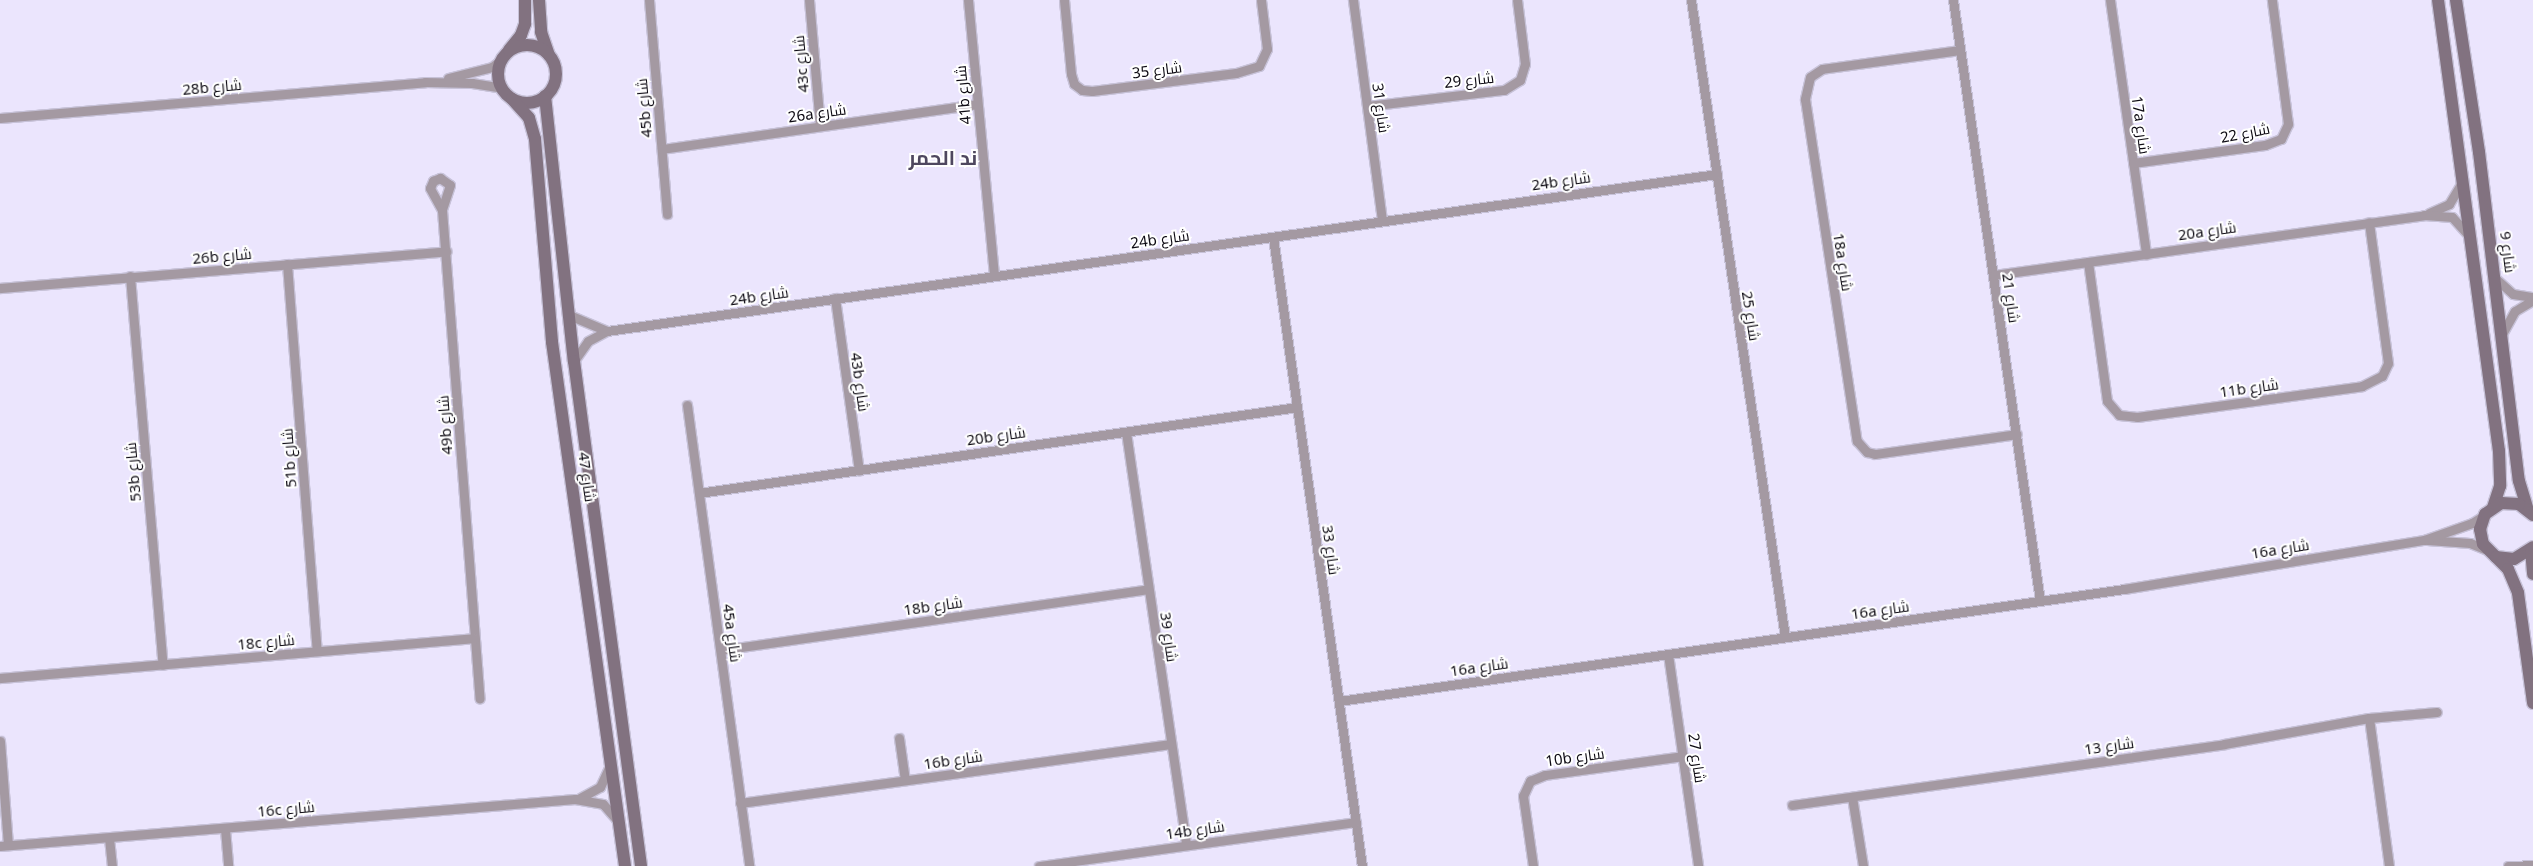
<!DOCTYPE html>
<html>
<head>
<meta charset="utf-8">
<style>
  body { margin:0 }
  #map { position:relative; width:2533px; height:866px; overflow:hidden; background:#ebe5fd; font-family:"Noto Sans",Cairo,sans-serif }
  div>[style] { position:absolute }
  .roads { filter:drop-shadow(1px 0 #c7c2d8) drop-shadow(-1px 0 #c7c2d8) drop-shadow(0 1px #c7c2d8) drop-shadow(0 -1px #c7c2d8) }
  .street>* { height:9px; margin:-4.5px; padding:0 4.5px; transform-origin:4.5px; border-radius:4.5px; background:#a499a2 }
  .secondary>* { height:12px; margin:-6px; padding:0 6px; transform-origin:6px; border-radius:6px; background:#827280 }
  .secondary>.ring { margin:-6px; padding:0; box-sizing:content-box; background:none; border:12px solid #827280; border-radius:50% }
  span { translate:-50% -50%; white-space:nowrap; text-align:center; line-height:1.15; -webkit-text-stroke:4px #fff; paint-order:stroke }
  .street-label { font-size:15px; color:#0d0a13 }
  .district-label { font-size:20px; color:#4e475f; font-weight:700 }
</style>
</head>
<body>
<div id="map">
  <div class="roads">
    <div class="street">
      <i style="left:649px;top:0;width:215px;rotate:85.2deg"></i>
      <i style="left:809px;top:0;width:126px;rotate:85deg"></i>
      <i style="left:968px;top:0;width:277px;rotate:84.6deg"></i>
      <i style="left:1064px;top:0;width:74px;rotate:84.6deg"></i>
      <i style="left:1071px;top:74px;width:10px;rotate:73deg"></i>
      <i style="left:1074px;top:84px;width:10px;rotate:37deg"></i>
      <i style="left:1082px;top:90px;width:10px;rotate:6deg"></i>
      <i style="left:1092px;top:91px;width:145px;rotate:-7.1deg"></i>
      <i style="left:1236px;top:73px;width:24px;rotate:-17deg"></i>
      <i style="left:1259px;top:66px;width:19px;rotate:-65deg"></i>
      <i style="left:1267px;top:49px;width:49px;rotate:-97deg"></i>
      <i style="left:1353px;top:0;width:221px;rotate:82.5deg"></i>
      <i style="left:1691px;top:0;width:644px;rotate:81.61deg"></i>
      <i style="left:1953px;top:0;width:607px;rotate:81.76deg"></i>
      <i style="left:2110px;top:0;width:257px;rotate:81.9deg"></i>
      <i style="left:1960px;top:50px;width:139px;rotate:172.2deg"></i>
      <i style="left:1822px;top:69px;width:14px;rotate:146deg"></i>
      <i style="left:1810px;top:77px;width:23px;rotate:103deg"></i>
      <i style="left:1805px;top:99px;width:346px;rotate:81.4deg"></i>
      <i style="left:1857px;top:441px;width:15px;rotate:48deg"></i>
      <i style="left:1867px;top:452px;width:8px;rotate:14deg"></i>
      <i style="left:1875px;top:454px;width:143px;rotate:-8deg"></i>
      <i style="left:448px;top:78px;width:45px;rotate:-14deg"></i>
      <i style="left:492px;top:67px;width:11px;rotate:-38deg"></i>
      <i style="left:1367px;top:106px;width:138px;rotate:-6.7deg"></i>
      <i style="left:1504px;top:90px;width:19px;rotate:-32deg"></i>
      <i style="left:1520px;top:80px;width:17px;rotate:-73deg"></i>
      <i style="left:1525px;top:64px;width:64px;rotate:-97.1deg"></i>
      <i style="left:0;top:118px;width:427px;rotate:-4.8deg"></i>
      <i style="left:425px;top:82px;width:47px;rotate:1.2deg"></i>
      <i style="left:472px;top:83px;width:30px;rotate:9deg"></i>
      <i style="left:662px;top:149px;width:318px;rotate:-8.1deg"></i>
      <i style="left:2133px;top:163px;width:133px;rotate:-7.8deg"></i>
      <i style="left:2265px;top:145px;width:17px;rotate:-21deg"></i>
      <i style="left:2281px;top:139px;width:17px;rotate:-65deg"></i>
      <i style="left:2288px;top:124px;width:125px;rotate:-97.4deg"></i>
      <i style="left:442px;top:210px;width:25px;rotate:-119deg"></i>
      <i style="left:430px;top:188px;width:8px;rotate:-67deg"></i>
      <i style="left:433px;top:181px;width:8px;rotate:-23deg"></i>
      <i style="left:440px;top:178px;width:12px;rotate:35deg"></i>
      <i style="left:450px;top:185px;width:26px;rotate:108deg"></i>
      <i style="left:442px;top:210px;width:490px;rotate:85.6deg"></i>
      <i style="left:2429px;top:213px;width:22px;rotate:-24deg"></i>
      <i style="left:2449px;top:204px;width:26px;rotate:-59deg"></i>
      <i style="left:1273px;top:237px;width:635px;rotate:81.95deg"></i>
      <i style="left:2088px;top:262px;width:140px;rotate:82.2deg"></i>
      <i style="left:2107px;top:401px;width:18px;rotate:49deg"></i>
      <i style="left:2119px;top:415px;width:18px;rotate:6deg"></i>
      <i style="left:2137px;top:417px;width:227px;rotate:-7.8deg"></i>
      <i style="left:2362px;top:386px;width:22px;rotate:-27deg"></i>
      <i style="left:2382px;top:376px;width:14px;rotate:-65deg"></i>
      <i style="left:2388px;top:363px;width:142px;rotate:-97.7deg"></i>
      <i style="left:287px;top:264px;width:388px;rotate:85.6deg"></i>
      <i style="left:1994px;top:275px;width:434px;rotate:-7.9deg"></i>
      <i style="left:2424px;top:215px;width:28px;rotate:4deg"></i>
      <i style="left:2452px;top:217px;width:24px;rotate:48deg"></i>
      <i style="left:130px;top:276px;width:390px;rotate:85.2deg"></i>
      <i style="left:2494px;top:277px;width:25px;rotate:42deg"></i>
      <i style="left:2513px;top:294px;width:20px;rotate:9deg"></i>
      <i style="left:0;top:288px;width:448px;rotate:-4.7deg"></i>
      <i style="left:835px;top:298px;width:174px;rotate:82.1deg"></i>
      <i style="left:569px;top:315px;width:41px;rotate:22.8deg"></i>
      <i style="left:2502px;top:334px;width:26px;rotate:-61deg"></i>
      <i style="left:2515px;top:311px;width:21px;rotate:-31deg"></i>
      <i style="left:574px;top:361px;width:24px;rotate:-55deg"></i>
      <i style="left:588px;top:341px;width:21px;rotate:-28deg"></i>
      <i style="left:607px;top:331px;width:1121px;rotate:-8.05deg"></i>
      <i style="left:687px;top:405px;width:465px;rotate:82.3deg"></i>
      <i style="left:1126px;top:432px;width:417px;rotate:81.7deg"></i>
      <i style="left:699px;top:493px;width:604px;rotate:-8.18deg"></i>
      <i style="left:2427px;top:540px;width:43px;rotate:4deg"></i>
      <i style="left:2470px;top:543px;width:18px;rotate:22deg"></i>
      <i style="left:721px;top:650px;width:431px;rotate:-8.1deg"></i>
      <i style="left:1668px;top:654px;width:214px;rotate:81.9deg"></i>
      <i style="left:0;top:678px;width:476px;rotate:-4.8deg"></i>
      <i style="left:1339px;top:701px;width:793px;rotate:-8.12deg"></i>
      <i style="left:2124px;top:589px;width:304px;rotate:-9.3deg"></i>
      <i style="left:2424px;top:540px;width:51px;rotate:-19.5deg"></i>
      <i style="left:2472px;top:523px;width:15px;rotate:-32deg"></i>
      <i style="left:2369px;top:718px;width:149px;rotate:82.3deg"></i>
      <i style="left:899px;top:738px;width:42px;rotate:81.9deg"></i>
      <i style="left:0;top:741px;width:104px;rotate:85.6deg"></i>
      <i style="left:1852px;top:797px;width:70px;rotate:80.9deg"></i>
      <i style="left:580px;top:798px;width:23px;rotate:-29deg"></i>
      <i style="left:600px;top:787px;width:21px;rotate:-65deg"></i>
      <i style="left:740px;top:803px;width:433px;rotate:-7.8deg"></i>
      <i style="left:1792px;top:805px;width:436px;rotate:-8deg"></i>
      <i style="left:2224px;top:744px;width:147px;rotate:-10.2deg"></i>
      <i style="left:2369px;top:718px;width:68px;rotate:-5deg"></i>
      <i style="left:225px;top:829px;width:37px;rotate:85deg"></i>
      <i style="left:109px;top:838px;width:28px;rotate:84deg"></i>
      <i style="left:0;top:846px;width:577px;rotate:-4.67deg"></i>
      <i style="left:575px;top:799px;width:28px;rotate:10deg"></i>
      <i style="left:603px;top:804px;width:21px;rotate:49deg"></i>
      <i style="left:1039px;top:866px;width:320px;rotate:-7.9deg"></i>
      <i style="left:1533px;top:866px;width:71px;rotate:-98.1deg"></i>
      <i style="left:1523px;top:796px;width:17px;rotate:-65deg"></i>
      <i style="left:1530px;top:781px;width:16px;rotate:-22deg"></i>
      <i style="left:1545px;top:775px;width:139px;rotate:-7.8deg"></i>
      <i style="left:2508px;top:866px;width:25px;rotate:-2deg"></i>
    </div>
    <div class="secondary">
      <i style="left:539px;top:0;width:32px;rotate:86deg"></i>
      <i style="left:541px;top:32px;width:24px;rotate:71deg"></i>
      <i style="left:2438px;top:0;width:455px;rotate:82.3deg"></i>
      <i style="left:2499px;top:451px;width:35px;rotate:88deg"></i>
      <i style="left:2500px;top:486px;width:22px;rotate:108deg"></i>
      <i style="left:2456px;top:0;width:154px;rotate:81.4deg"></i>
      <i style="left:2479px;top:152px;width:331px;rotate:83.1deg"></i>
      <i style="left:2519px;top:481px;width:28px;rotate:73deg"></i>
      <i class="ring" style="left:498px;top:45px;width:46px;height:46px"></i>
      <i style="left:509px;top:50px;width:19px;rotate:-51deg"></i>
      <i style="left:521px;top:35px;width:12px;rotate:-70deg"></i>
      <i style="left:525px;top:24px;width:24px;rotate:-90deg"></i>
      <i style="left:545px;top:96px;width:267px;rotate:83.8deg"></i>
      <i style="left:574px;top:361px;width:509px;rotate:82.44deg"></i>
      <i style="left:512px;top:99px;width:25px;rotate:48deg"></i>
      <i style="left:529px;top:118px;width:22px;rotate:74deg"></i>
      <i style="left:535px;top:139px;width:204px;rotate:85.2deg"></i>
      <i style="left:552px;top:342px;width:529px;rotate:82.07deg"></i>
      <i style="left:2533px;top:515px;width:18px;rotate:-142deg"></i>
      <i style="left:2519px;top:504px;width:18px;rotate:-177deg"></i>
      <i style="left:2501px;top:503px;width:19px;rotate:145deg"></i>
      <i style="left:2485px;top:514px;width:16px;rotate:108deg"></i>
      <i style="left:2480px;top:529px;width:15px;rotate:79deg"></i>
      <i style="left:2483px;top:544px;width:18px;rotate:45deg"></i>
      <i style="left:2496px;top:557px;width:18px;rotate:6deg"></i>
      <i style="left:2514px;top:559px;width:22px;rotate:-32deg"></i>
      <i style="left:2531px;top:550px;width:24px;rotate:85deg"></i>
      <i style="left:2496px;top:557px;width:17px;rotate:45deg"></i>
      <i style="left:2508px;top:569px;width:26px;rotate:67deg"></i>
      <i style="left:2518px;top:593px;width:111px;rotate:82.2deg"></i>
    </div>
  </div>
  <div class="street-label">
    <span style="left:801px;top:64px;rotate:-95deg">43c شارع</span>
    <span style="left:1157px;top:70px;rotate:-7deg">شارع 35</span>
    <span style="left:1469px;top:80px;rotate:-6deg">شارع 29</span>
    <span style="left:212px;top:87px;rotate:-5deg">28b شارع</span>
    <span style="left:963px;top:95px;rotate:-95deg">41b شارع</span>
    <span style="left:644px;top:108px;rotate:-95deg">45b شارع</span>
    <span style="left:1381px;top:108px;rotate:82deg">شارع 31</span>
    <span style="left:817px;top:113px;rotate:-8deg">26a شارع</span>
    <span style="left:2141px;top:125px;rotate:82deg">17a شارع</span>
    <span style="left:2245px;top:133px;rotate:-11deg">شارع 22</span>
    <span style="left:1561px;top:181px;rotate:-8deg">24b شارع</span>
    <span style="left:2207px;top:231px;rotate:-8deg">20a شارع</span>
    <span style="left:1160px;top:239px;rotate:-8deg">24b شارع</span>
    <span style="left:2508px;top:252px;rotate:83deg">شارع 9</span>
    <span style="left:222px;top:256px;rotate:-5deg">26b شارع</span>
    <span style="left:1843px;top:262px;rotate:81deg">18a شارع</span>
    <span style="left:759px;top:296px;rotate:-8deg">24b شارع</span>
    <span style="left:2011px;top:298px;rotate:82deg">شارع 21</span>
    <span style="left:1751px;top:316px;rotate:81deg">شارع 25</span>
    <span style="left:860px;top:382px;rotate:82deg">43b شارع</span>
    <span style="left:2249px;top:388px;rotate:-8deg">11b شارع</span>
    <span style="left:445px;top:425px;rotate:-94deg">49b شارع</span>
    <span style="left:996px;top:436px;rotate:-8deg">20b شارع</span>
    <span style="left:289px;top:458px;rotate:-94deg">51b شارع</span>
    <span style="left:133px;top:472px;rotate:-95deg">53b شارع</span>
    <span style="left:587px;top:477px;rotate:82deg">شارع 47</span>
    <span style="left:2280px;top:549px;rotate:-9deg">16a شارع</span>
    <span style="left:1331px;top:550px;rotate:82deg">شارع 33</span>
    <span style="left:933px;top:606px;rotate:-8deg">18b شارع</span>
    <span style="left:1880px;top:610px;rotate:-8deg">16a شارع</span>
    <span style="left:732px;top:633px;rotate:82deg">45a شارع</span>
    <span style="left:1169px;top:637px;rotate:82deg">شارع 39</span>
    <span style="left:266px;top:642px;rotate:-5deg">18c شارع</span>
    <span style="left:1479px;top:667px;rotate:-8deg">16a شارع</span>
    <span style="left:2109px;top:746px;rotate:-8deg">شارع 13</span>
    <span style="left:1575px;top:757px;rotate:-8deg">10b شارع</span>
    <span style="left:1697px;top:758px;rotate:82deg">شارع 27</span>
    <span style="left:953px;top:760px;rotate:-8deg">16b شارع</span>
    <span style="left:286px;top:809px;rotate:-5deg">16c شارع</span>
    <span style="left:1195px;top:830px;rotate:-8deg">14b شارع</span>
  </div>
  <div class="district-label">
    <span style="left:943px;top:157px">ند الحمر</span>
  </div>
</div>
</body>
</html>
